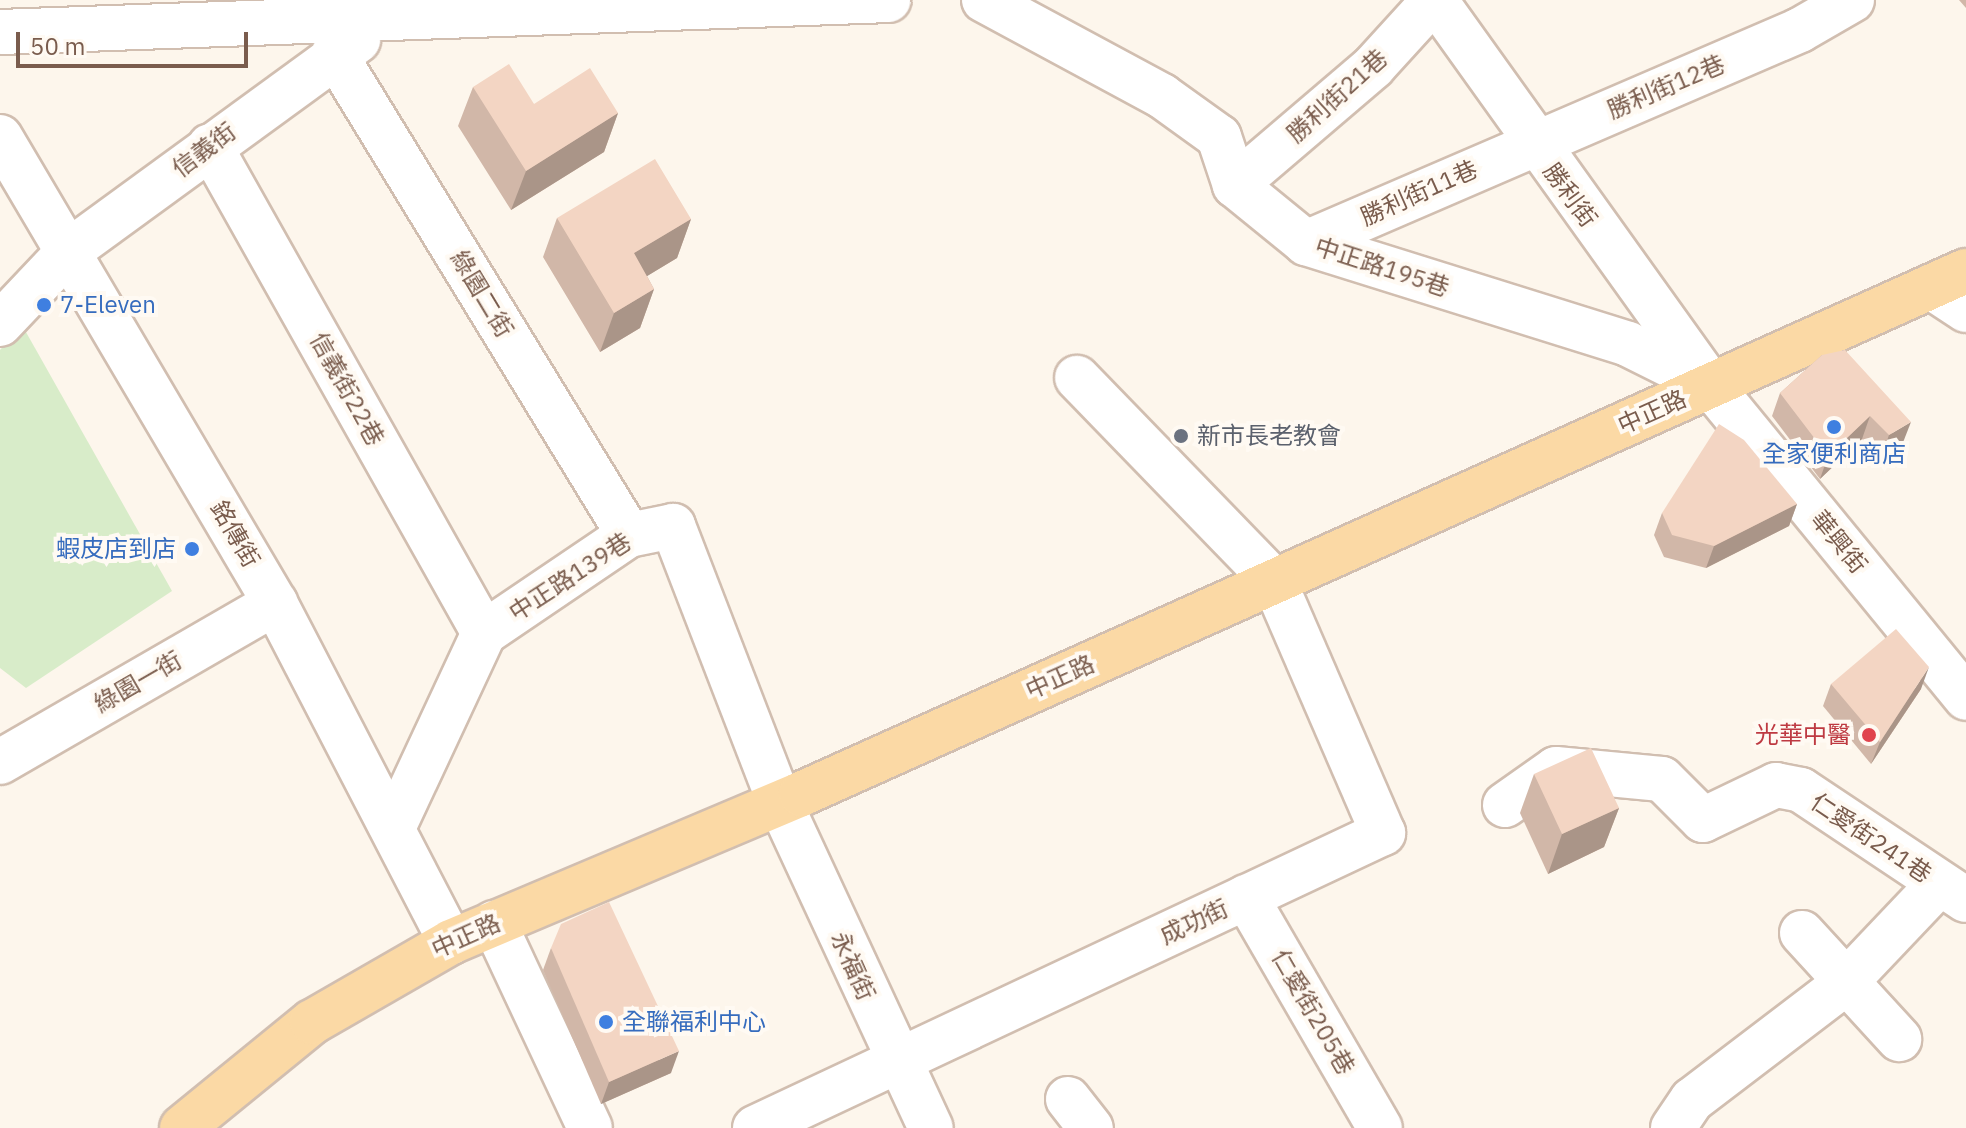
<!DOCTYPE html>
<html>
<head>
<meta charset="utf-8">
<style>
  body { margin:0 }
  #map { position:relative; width:1966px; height:1128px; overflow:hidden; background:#fdf6ec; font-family:"IBM Plex Sans","Noto Sans TC",sans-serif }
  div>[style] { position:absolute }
  .green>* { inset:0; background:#d8ecc9 }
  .roads { filter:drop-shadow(2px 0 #d1beb0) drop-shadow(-2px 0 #d1beb0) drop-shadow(0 2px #d1beb0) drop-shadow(0 -2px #d1beb0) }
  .minor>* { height:44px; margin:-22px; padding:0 22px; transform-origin:22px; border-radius:22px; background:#fff }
  .major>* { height:44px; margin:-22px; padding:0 22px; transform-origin:22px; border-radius:22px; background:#fbd9a5 }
  .wall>* { inset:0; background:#d1b7a8 }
  .shaded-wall>* { inset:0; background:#aa9588 }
  .building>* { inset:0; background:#f3d5c3 }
  .dots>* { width:22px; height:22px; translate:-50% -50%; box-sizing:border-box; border:4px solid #fffaf3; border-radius:50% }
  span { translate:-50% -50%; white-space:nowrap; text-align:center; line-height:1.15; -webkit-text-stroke:8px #fffaf3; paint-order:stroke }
  .street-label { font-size:24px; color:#7a5c4d }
  .shop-label { font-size:24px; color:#366cbe }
  .left { translate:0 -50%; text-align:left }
  .right { translate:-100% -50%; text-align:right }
  .worship-label { font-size:24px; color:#5b616d }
  .health-label { font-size:24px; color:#be3a42 }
  .scale { position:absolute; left:16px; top:32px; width:232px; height:36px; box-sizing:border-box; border:4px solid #7a5c4d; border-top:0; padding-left:10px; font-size:24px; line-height:28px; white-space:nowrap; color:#7a5c4d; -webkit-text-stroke:6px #fffaf3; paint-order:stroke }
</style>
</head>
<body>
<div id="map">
  <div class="green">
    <i style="clip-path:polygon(22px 325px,172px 591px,26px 688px,0 668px,0 350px)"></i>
  </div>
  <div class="roads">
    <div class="minor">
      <i style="left:984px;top:0;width:202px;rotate:28.3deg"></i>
      <i style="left:1162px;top:96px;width:70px;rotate:35.7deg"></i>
      <i style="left:1219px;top:137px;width:51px;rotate:71.6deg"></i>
      <i style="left:1235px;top:185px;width:92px;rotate:39.2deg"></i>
      <i style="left:1306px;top:243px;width:337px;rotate:17.4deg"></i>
      <i style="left:1628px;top:344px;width:78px;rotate:26.6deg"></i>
      <i style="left:1435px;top:0;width:475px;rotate:54.4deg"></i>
      <i style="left:1711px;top:386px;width:403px;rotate:50.7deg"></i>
      <i style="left:0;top:32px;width:889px;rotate:-2.06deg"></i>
      <i style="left:334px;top:53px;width:565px;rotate:58.53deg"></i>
      <i style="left:0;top:137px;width:541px;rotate:59.45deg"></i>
      <i style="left:275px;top:603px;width:382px;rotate:62.6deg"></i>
      <i style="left:210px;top:146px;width:559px;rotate:60.64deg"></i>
      <i style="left:1235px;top:185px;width:182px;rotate:-40.5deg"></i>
      <i style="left:1373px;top:67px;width:91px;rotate:-47.7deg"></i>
      <i style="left:1306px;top:243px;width:538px;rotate:-23.32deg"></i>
      <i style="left:1800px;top:30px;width:60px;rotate:-30deg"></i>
      <i style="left:1931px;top:287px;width:42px;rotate:33.3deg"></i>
      <i style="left:0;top:324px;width:100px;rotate:-46.6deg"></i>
      <i style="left:69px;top:251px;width:358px;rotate:-36.1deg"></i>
      <i style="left:0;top:762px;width:318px;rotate:-30deg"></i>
      <i style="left:1505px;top:805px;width:62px;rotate:-35.2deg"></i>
      <i style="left:1556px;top:769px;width:106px;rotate:5.4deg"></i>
      <i style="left:1662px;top:779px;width:58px;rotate:45deg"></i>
      <i style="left:1703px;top:820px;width:81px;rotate:-25.6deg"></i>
      <i style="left:1776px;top:785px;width:25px;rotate:11deg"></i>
      <i style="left:1801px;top:790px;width:198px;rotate:33.7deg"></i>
      <i style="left:393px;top:828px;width:215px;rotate:-65deg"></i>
      <i style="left:484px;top:633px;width:175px;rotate:-34.1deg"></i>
      <i style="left:629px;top:535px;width:45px;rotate:-11.6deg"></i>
      <i style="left:673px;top:526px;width:297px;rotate:68.9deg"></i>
      <i style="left:780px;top:803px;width:358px;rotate:65.1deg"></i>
      <i style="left:1246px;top:897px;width:267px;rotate:59.9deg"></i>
      <i style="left:494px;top:923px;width:226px;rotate:64.9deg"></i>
      <i style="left:1802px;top:933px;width:144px;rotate:47.5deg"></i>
      <i style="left:1068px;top:1099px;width:37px;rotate:52deg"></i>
      <i style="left:755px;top:1128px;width:694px;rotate:-25.16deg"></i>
      <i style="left:1383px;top:833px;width:275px;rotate:-113.4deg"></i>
      <i style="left:1274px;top:581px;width:283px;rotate:-134.1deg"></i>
      <i style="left:1673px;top:1128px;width:34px;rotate:-56deg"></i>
      <i style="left:1692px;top:1100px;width:191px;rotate:-37.3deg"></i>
      <i style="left:1844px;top:984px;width:138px;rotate:-46.5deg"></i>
    </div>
    <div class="major">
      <i style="left:182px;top:1128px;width:168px;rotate:-39.2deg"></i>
      <i style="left:312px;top:1022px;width:160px;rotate:-29.9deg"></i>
      <i style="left:451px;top:942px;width:380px;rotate:-22.9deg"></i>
      <i style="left:801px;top:794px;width:1277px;rotate:-24.18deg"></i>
    </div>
  </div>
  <div class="wall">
    <i style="clip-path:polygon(1959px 0,1966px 0,1966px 8px)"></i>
    <i style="clip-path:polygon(473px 87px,534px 104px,618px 113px,604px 152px,511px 210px,458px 126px)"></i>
    <i style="clip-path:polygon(557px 218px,691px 219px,677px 258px,647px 276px,654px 289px,640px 328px,600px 352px,543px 257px)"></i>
    <i style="clip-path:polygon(1822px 355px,1902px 445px,1881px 457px,1862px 439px,1820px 479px,1772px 416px,1780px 393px)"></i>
    <i style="clip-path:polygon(1797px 504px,1789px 526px,1706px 568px,1664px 557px,1654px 535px,1662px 513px)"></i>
    <i style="clip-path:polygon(1831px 684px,1921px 689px,1871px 764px,1823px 706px)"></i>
    <i style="clip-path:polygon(1534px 774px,1619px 808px,1604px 847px,1548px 874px,1520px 813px)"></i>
    <i style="clip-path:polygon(551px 948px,671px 1073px,601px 1104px,543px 970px)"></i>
  </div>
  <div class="shaded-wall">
    <i style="clip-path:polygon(618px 113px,604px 152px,511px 210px,526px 171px)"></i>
    <i style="clip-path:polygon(691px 219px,677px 258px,619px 293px,634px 253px)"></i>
    <i style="clip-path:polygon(654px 289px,640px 328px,600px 352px,614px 313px)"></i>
    <i style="clip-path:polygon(1870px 416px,1862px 439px,1820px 479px,1828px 456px)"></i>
    <i style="clip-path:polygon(1911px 422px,1902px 445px,1881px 457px,1889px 435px)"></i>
    <i style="clip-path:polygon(1797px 504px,1789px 526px,1706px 568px,1714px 546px)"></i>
    <i style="clip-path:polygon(1929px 667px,1921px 689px,1871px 764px,1880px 742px)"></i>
    <i style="clip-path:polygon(1619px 808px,1604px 847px,1548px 874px,1562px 834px)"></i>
    <i style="clip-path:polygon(679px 1051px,671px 1073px,601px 1104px,609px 1082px)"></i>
  </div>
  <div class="building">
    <i style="clip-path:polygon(509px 64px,534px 104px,590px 68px,618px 113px,526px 171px,473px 87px)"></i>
    <i style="clip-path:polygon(655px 159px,691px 219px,634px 253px,654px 289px,614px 313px,557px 218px)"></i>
    <i style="clip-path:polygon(1845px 350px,1911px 422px,1889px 435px,1870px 416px,1828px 456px,1780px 393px,1822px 355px)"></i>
    <i style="clip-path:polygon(1719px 424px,1744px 440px,1797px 504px,1714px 546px,1672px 535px,1662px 513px)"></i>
    <i style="clip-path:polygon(1896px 629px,1929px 667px,1880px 742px,1831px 684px)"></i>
    <i style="clip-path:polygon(1591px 748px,1619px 808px,1562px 834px,1534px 774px)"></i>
    <i style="clip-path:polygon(609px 902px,679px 1051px,609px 1082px,551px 948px,561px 924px)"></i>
  </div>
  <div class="dots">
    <i style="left:44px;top:305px;background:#3f7fe0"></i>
    <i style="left:1834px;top:427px;background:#3f7fe0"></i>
    <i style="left:1181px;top:436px;background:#6b7280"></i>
    <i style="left:192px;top:549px;background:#3f7fe0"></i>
    <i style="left:1869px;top:735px;background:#e0444e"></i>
    <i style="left:606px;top:1022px;background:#3f7fe0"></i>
  </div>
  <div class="street-label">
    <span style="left:1666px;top:87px;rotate:-23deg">勝利街12巷</span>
    <span style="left:1337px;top:96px;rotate:-42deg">勝利街21巷</span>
    <span style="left:204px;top:150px;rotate:-37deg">信義街</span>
    <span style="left:1419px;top:193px;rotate:-24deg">勝利街11巷</span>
    <span style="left:1570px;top:195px;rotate:54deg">勝利街</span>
    <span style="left:1382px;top:267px;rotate:18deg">中正路195巷</span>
    <span style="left:482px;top:294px;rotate:59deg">綠園二街</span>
    <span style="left:347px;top:389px;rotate:61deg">信義街22巷</span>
    <span style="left:1652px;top:412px;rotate:-24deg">中正路</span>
    <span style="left:235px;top:534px;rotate:60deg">銘傳街</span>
    <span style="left:1839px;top:542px;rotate:51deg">華興街</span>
    <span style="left:570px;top:577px;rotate:-33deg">中正路139巷</span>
    <span style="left:1060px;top:677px;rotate:-24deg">中正路</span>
    <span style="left:138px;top:682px;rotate:-30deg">綠園一街</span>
    <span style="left:1871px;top:838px;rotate:34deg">仁愛街241巷</span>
    <span style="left:1194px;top:922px;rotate:-25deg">成功街</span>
    <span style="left:466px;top:936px;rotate:-24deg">中正路</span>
    <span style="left:853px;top:966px;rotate:66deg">永福街</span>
    <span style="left:1313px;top:1012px;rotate:60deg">仁愛街205巷</span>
  </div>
  <div class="shop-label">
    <span class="left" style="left:60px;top:305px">7-Eleven</span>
    <span style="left:1834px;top:454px">全家便利商店</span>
    <span class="right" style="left:176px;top:549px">蝦皮店到店</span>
    <span class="left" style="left:622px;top:1022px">全聯福利中心</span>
  </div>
  <div class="worship-label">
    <span class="left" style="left:1197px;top:436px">新市長老教會</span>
  </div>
  <div class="health-label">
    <span class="right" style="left:1851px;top:735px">光華中醫</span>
  </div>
  <div class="scale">50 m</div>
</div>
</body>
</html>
